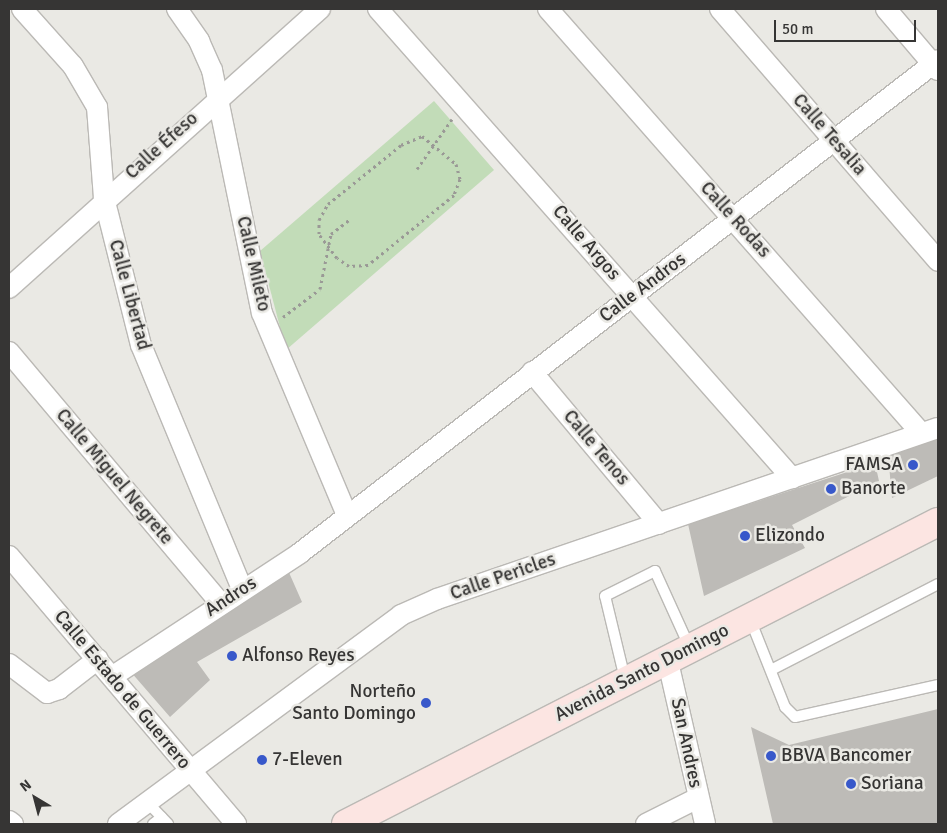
<!DOCTYPE html>
<html>
<head>
<meta charset="utf-8">
<style>
  body { margin:0 }
  #map { position:relative; width:947px; height:833px; overflow:hidden; background:#eae9e4; font-family:Signika,sans-serif }
  div>[style] { position:absolute }
  .green>* { inset:0; background:#c2dcb8 }
  .building>* { inset:0; background:#bdbbb7 }
  .path>* { height:3px; margin-top:-1.5px; transform-origin:0; background:repeating-linear-gradient(90deg,#9a9996 0 2.5px,transparent 0 6.5px) }
  .roads { filter:drop-shadow(1px 0 #bbb9b5) drop-shadow(-1px 0 #bbb9b5) drop-shadow(0 1px #bbb9b5) drop-shadow(0 -1px #bbb9b5) }
  .lane>* { height:10px; margin:-5px; padding:0 5px; transform-origin:5px; border-radius:5px; background:#fff }
  .street>* { height:20px; margin:-10px; padding:0 10px; transform-origin:10px; border-radius:10px; background:#fff }
  .secondary>* { height:28px; margin:-14px; padding:0 14px; transform-origin:14px; border-radius:14px; background:#fce5e2 }
  .dots>* { width:14px; height:14px; translate:-50% -50%; box-sizing:border-box; border:2px solid #eae9e4; border-radius:50% }
  span { translate:-50% -50%; white-space:nowrap; text-align:center; line-height:1.15; -webkit-text-stroke:5px #eae9e4; paint-order:stroke }
  .street-label { font-size:19px; color:#363534 }
  .poi-label { font-size:19px; color:#363534 }
  .right { translate:-100% -50%; text-align:right }
  .left { translate:0 -50%; text-align:left }
  .frame { position:absolute; inset:0; border:10px solid #363534; pointer-events:none }
  .north { position:absolute; left:10px; top:773px; width:50px; height:50px; -webkit-text-stroke:4px #eae9e4; paint-order:stroke; rotate:323deg; font-size:14px; font-weight:700; line-height:20px; text-align:center; color:#363534 }
  .north::after { content:''; display:block; margin:auto; width:18px; height:22px; background:#363534; clip-path:polygon(50% 0,100% 100%,50% 72%,0 100%) }
  .scale { position:absolute; left:774px; top:20px; width:142px; height:22px; box-sizing:border-box; border:2px solid #363534; border-top:0; padding-left:6px; font-size:15px; line-height:18px; white-space:nowrap; color:#363534; -webkit-text-stroke:4px #eae9e4; paint-order:stroke }
</style>
</head>
<body>
<div id="map">
  <div class="green">
    <i style="clip-path:polygon(434px 101px,494px 170px,286px 350px,260px 251px)"></i>
  </div>
  <div class="building">
    <i style="clip-path:polygon(938px 437px,938px 476px,892px 498px,888px 454px)"></i>
    <i style="clip-path:polygon(875px 463px,879px 481px,792px 525px,805px 548px,704px 596px,688px 524px)"></i>
    <i style="clip-path:polygon(287px 568px,302px 602px,197px 662px,210px 680px,170px 717px,130px 671px)"></i>
    <i style="clip-path:polygon(938px 709px,938px 824px,773px 824px,751px 727px,789px 745px)"></i>
  </div>
  <div class="path">
    <i style="left:422px;top:136px;width:44px;rotate:39.5deg"></i>
    <i style="left:456px;top:164px;width:16px;rotate:75deg"></i>
    <i style="left:460px;top:179px;width:17px;rotate:111deg"></i>
    <i style="left:454px;top:195px;width:111px;rotate:140.9deg"></i>
    <i style="left:368px;top:265px;width:19px;rotate:177deg"></i>
    <i style="left:349px;top:266px;width:14px;rotate:-146deg"></i>
    <i style="left:337px;top:258px;width:30px;rotate:-127deg"></i>
    <i style="left:319px;top:234px;width:14px;rotate:-90deg"></i>
    <i style="left:319px;top:220px;width:18px;rotate:-61deg"></i>
    <i style="left:328px;top:204px;width:94px;rotate:-38.9deg"></i>
    <i style="left:401px;top:145px;width:23px;rotate:-23deg"></i>
    <i style="left:417px;top:169px;width:61px;rotate:-55deg"></i>
    <i style="left:283px;top:317px;width:46px;rotate:-37.1deg"></i>
    <i style="left:320px;top:289px;width:56px;rotate:-78.7deg"></i>
    <i style="left:331px;top:234px;width:24px;rotate:-38deg"></i>
  </div>
  <div class="roads">
    <div class="lane">
      <i style="left:750px;top:619px;width:95px;rotate:68.3deg"></i>
      <i style="left:785px;top:707px;width:14px;rotate:45deg"></i>
      <i style="left:795px;top:717px;width:147px;rotate:-12.6deg"></i>
      <i style="left:771px;top:670px;width:188px;rotate:-27.2deg"></i>
      <i style="left:625px;top:679px;width:85px;rotate:-103.5deg"></i>
      <i style="left:605px;top:596px;width:56px;rotate:-26.6deg"></i>
      <i style="left:655px;top:571px;width:85px;rotate:65.6deg"></i>
      <i style="left:148px;top:803px;width:29px;rotate:46deg"></i>
      <i style="left:153px;top:824px;width:11px;rotate:-38deg"></i>
    </div>
    <div class="street">
      <i style="left:22px;top:9px;width:76px;rotate:48.2deg"></i>
      <i style="left:73px;top:66px;width:48px;rotate:59.7deg"></i>
      <i style="left:97px;top:107px;width:91px;rotate:85.6deg"></i>
      <i style="left:104px;top:198px;width:152px;rotate:75.9deg"></i>
      <i style="left:141px;top:345px;width:264px;rotate:67.5deg"></i>
      <i style="left:177px;top:9px;width:39px;rotate:55deg"></i>
      <i style="left:199px;top:41px;width:32px;rotate:66deg"></i>
      <i style="left:212px;top:70px;width:248px;rotate:78.4deg"></i>
      <i style="left:262px;top:313px;width:219px;rotate:67.2deg"></i>
      <i style="left:378px;top:9px;width:626px;rotate:48.56deg"></i>
      <i style="left:548px;top:9px;width:565px;rotate:48.66deg"></i>
      <i style="left:720px;top:9px;width:333px;rotate:49.1deg"></i>
      <i style="left:886px;top:9px;width:80px;rotate:49.6deg"></i>
      <i style="left:9px;top:288px;width:418px;rotate:-41.9deg"></i>
      <i style="left:9px;top:352px;width:328px;rotate:49.9deg"></i>
      <i style="left:532px;top:372px;width:198px;rotate:50.1deg"></i>
      <i style="left:9px;top:556px;width:351px;rotate:49.7deg"></i>
      <i style="left:668px;top:662px;width:166px;rotate:77.1deg"></i>
      <i style="left:9px;top:664px;width:48px;rotate:37.3deg"></i>
      <i style="left:47px;top:693px;width:13px;rotate:-18deg"></i>
      <i style="left:59px;top:689px;width:49px;rotate:-37.6deg"></i>
      <i style="left:113px;top:676px;width:224px;rotate:-33.3deg"></i>
      <i style="left:300px;top:553px;width:806px;rotate:-37.69deg"></i>
      <i style="left:9px;top:821px;width:5px;rotate:37deg"></i>
      <i style="left:118px;top:824px;width:352px;rotate:-36.4deg"></i>
      <i style="left:401px;top:615px;width:39px;rotate:-24deg"></i>
      <i style="left:437px;top:599px;width:529px;rotate:-18.85deg"></i>
      <i style="left:646px;top:824px;width:58px;rotate:-26.6deg"></i>
    </div>
    <div class="secondary">
      <i style="left:346px;top:824px;width:665px;rotate:-27.03deg"></i>
    </div>
  </div>
  <div class="dots">
    <i style="left:913px;top:465px;background:#3858ca"></i>
    <i style="left:831px;top:489px;background:#3858ca"></i>
    <i style="left:745px;top:536px;background:#3858ca"></i>
    <i style="left:232px;top:656px;background:#3858ca"></i>
    <i style="left:426px;top:703px;background:#3858ca"></i>
    <i style="left:771px;top:756px;background:#3858ca"></i>
    <i style="left:262px;top:760px;background:#3858ca"></i>
    <i style="left:851px;top:784px;background:#3858ca"></i>
  </div>
  <div class="street-label">
    <span style="left:829px;top:135px;rotate:49deg">Calle Tesalia</span>
    <span style="left:162px;top:146px;rotate:-42deg">Calle Éfeso</span>
    <span style="left:735px;top:220px;rotate:48deg">Calle Rodas</span>
    <span style="left:586px;top:243px;rotate:49deg">Calle Argos</span>
    <span style="left:253px;top:264px;rotate:77deg">Calle Mileto</span>
    <span style="left:643px;top:288px;rotate:-37deg">Calle Andros</span>
    <span style="left:129px;top:295px;rotate:75deg">Calle Libertad</span>
    <span style="left:596px;top:448px;rotate:50deg">Calle Tenos</span>
    <span style="left:114px;top:477px;rotate:50deg">Calle Miguel Negrete</span>
    <span style="left:503px;top:577px;rotate:-19deg">Calle Pericles</span>
    <span style="left:231px;top:597px;rotate:-33deg">Andros</span>
    <span style="left:642px;top:673px;rotate:-27deg">Avenida Santo Domingo</span>
    <span style="left:122px;top:690px;rotate:50deg">Calle Estado de Guerrero</span>
    <span style="left:686px;top:743px;rotate:78deg">San Andres</span>
  </div>
  <div class="poi-label">
    <span class="right" style="left:903px;top:465px">FAMSA</span>
    <span class="left" style="left:841px;top:489px">Banorte</span>
    <span class="left" style="left:755px;top:536px">Elizondo</span>
    <span class="left" style="left:242px;top:656px">Alfonso Reyes</span>
    <span class="right" style="left:416px;top:703px">Norteño<br>Santo Domingo</span>
    <span class="left" style="left:781px;top:756px">BBVA Bancomer</span>
    <span class="left" style="left:272px;top:760px">7-Eleven</span>
    <span class="left" style="left:861px;top:784px">Soriana</span>
  </div>
  <div class="frame"></div>
  <div class="north">N</div>
  <div class="scale">50 m</div>
</div>
</body>
</html>
